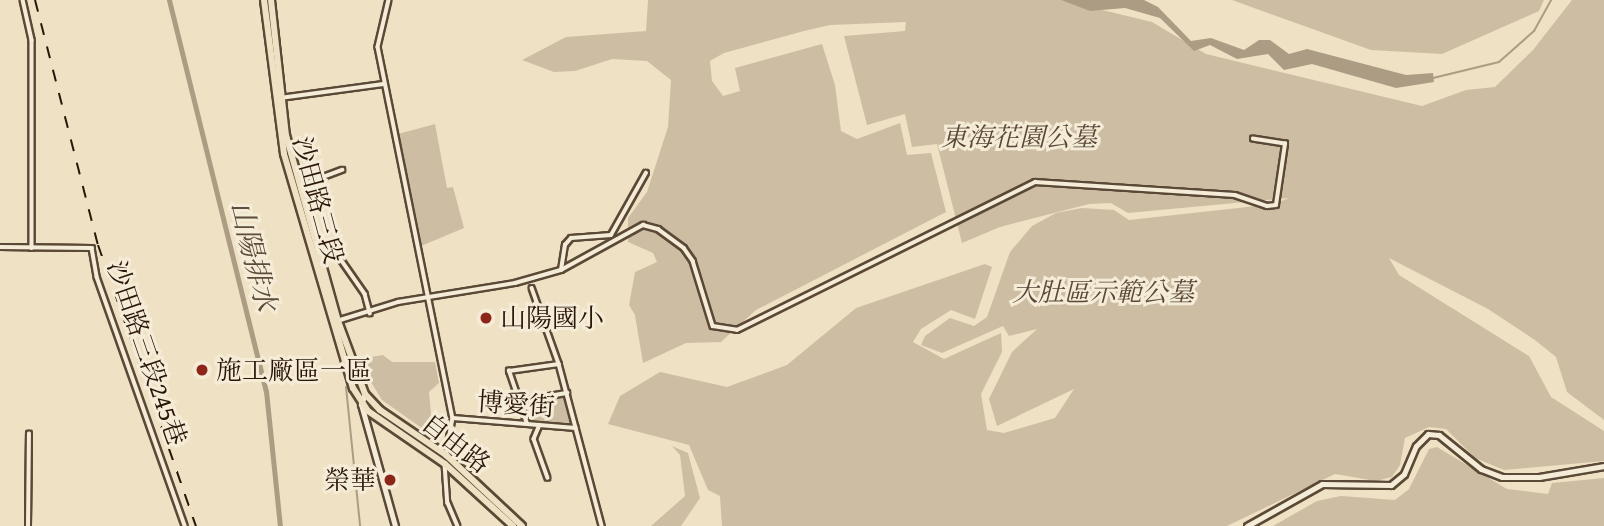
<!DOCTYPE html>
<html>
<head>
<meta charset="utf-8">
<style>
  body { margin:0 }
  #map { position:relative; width:1604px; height:526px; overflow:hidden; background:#efe1c3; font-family:"Gentium Book Plus","Noto Serif TC",serif }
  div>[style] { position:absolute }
  .green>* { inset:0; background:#cdbea3 }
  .water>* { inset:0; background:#ac9c83 }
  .stream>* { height:2px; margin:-1px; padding:0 1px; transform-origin:1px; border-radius:1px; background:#ac9c83 }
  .canal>* { height:5px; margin:-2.5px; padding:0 2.5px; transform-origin:2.5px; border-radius:2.5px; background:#ac9c83 }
  .roads { filter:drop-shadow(2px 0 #5a4936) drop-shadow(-2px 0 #5a4936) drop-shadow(0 2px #5a4936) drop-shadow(0 -2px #5a4936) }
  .street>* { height:3.5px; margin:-1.75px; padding:0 1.75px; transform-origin:1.75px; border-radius:1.75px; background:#f5ecd8 }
  .secondary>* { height:5px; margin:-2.5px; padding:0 2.5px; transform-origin:2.5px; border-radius:2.5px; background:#f5ecd8 }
  .primary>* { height:6px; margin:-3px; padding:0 3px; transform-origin:3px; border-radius:3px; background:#efe1c3 }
  .rail>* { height:2px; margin-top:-1px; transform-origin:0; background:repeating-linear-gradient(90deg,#291607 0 12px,transparent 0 24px) }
  .dots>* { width:19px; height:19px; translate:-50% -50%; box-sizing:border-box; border:4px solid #f5ecd8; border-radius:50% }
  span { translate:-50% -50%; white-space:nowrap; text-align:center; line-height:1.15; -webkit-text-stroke:6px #f5ecd8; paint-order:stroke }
  .park-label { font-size:26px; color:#5a4836; font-style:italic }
  .street-label { font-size:26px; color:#291607 }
  .poi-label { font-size:26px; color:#291607 }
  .left { translate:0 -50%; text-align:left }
  .right { translate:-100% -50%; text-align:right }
  .water-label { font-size:28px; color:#5d4c39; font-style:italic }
</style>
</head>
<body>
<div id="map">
  <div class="green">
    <i style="clip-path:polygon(648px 0,1061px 0,1152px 22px,1206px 54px,1422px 106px,1466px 90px,1495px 87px,1533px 50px,1572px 0,1604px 0,1604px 420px,1567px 392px,1556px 357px,1535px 340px,1488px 309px,1389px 258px,1399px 275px,1529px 356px,1551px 397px,1604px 431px,1604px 461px,1504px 470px,1475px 458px,1446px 429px,1429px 427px,1405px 438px,1400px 465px,1392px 477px,1376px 481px,1335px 474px,1227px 526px,722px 526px,720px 496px,708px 490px,689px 445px,608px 424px,620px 396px,660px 372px,727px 387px,787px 365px,856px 308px,985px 264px,992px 267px,975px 319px,951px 310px,921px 329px,913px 342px,944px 359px,1001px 333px,1002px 352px,981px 394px,987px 430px,1004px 433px,1055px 418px,1074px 389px,997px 426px,989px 399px,1012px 352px,1037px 329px,1009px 336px,1003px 326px,942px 353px,921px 345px,925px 336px,950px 318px,974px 326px,987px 317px,1010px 252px,1032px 226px,1056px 213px,1082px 208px,1114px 210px,1129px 220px,1274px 204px,1289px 198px,1128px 213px,1111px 203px,1089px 204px,1000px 227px,962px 243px,937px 144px,912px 147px,905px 114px,867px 125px,844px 36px,905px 31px,906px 22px,830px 25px,804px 31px,724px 53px,710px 61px,712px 81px,723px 96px,740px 91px,735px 68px,822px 44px,835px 85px,841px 131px,857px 139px,900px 123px,907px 155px,931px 153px,946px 212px,756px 310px,721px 342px,686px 343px,643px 363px,635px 315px,629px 305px,635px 272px,657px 262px,653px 253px,628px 242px,628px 218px,647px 192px,668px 127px,671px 80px,647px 61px,612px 59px,575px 71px,554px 72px,522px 60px,566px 37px,646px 31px)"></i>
    <i style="clip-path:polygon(1232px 0,1544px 0,1539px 11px,1442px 54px,1371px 50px)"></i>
    <i style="clip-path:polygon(435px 124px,447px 188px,453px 187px,464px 228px,421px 246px,398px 134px)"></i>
    <i style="clip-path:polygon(383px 355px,392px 362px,435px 362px,439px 383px,429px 392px,433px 436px,382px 400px,366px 374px,360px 359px)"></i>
    <i style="clip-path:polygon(564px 396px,573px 427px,533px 424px,526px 403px)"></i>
    <i style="clip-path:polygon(672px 446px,688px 453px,700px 498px,681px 526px,651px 526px,685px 496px,680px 455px)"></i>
    <i style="clip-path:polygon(1437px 447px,1507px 489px,1548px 494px,1552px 483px,1604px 478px,1604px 526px,1273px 526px,1317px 501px,1341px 496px,1395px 500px,1409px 489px,1429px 449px)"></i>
  </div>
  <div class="water">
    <i style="clip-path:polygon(1061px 0,1144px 0,1158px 7px,1191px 41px,1211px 38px,1244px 50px,1259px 40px,1270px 40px,1289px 54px,1307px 49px,1406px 75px,1433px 73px,1434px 82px,1396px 88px,1312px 64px,1284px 70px,1268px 54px,1237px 59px,1210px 45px,1194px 51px,1160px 18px,1125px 8px,1090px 11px)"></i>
  </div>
  <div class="stream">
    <i style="left:1433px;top:78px;width:68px;rotate:-13.6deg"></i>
    <i style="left:1499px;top:62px;width:47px;rotate:-41.5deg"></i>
    <i style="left:1534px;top:31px;width:35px;rotate:-61deg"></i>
    <i style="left:346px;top:387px;width:140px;rotate:84.2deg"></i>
  </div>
  <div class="canal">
    <i style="left:169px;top:0;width:403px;rotate:76.1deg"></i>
    <i style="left:266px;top:391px;width:136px;rotate:84.1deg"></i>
  </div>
  <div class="roads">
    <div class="street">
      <i style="left:23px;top:0;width:41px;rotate:77.3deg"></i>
      <i style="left:32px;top:40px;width:208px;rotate:90deg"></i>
      <i style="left:389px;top:0;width:48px;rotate:103.2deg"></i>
      <i style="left:378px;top:47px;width:379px;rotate:78.6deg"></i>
      <i style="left:453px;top:418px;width:39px;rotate:100deg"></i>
      <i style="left:280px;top:98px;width:104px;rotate:-7.7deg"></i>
      <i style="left:302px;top:185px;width:43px;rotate:-20.6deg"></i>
      <i style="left:0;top:247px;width:92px;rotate:0.6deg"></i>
      <i style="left:92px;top:248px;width:29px;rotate:80deg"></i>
      <i style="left:97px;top:277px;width:264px;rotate:70.5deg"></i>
      <i style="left:319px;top:253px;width:14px;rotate:-12deg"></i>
      <i style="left:333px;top:250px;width:11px;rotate:49deg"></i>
      <i style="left:340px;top:258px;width:44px;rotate:55.2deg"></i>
      <i style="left:365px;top:294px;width:20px;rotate:75deg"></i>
      <i style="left:561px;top:270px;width:25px;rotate:-81deg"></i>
      <i style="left:565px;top:245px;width:9px;rotate:-49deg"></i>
      <i style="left:571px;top:238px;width:40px;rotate:-4.3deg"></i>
      <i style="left:611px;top:235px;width:71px;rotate:-60.6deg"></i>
      <i style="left:532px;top:288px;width:81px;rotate:70.4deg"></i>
      <i style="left:559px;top:364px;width:168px;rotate:75.1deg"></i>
      <i style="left:337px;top:321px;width:64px;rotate:-17.3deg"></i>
      <i style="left:398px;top:302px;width:119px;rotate:-9.2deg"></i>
      <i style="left:515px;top:283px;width:48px;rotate:-15.8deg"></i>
      <i style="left:561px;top:270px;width:94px;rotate:-28.8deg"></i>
      <i style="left:643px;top:225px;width:16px;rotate:15deg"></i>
      <i style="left:658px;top:229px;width:32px;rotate:36deg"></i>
      <i style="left:684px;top:248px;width:16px;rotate:55deg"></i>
      <i style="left:693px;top:261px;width:68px;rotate:72.9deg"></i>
      <i style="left:713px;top:326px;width:24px;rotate:9deg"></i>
      <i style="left:737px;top:330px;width:333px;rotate:-26.4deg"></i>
      <i style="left:1035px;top:182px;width:200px;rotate:3.7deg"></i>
      <i style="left:1235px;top:195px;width:34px;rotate:19deg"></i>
      <i style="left:1267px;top:206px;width:9px;rotate:-6deg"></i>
      <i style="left:1276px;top:205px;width:62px;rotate:-81.6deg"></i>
      <i style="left:1285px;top:144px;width:32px;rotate:-171deg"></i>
      <i style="left:521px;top:401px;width:47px;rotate:-9.9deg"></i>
      <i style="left:453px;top:418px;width:123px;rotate:4.6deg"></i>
      <i style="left:527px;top:424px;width:56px;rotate:-108.8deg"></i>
      <i style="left:509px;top:371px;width:50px;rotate:-8deg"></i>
      <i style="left:540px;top:425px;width:15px;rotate:113deg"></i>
      <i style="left:534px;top:439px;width:41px;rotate:70.3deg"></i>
      <i style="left:445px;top:464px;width:39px;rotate:86deg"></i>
      <i style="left:448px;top:503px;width:25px;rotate:67deg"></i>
      <i style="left:28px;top:526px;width:92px;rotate:-89.4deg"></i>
    </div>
    <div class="secondary">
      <i style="left:365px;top:394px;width:11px;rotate:112deg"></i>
      <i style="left:361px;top:404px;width:127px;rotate:74.4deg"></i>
      <i style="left:1247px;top:526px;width:86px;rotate:-29.2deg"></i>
      <i style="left:1322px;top:484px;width:69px;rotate:0.8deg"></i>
      <i style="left:1391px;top:485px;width:17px;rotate:-40deg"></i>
      <i style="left:1404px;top:474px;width:30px;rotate:-67deg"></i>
      <i style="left:1416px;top:446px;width:17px;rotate:-45deg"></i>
      <i style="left:1428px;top:434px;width:11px;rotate:5deg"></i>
      <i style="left:1439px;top:435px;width:54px;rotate:39deg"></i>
      <i style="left:1481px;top:469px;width:22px;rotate:21deg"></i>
      <i style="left:1502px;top:477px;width:37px"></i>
      <i style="left:1539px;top:477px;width:66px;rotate:-9.6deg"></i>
    </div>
    <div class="primary">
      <i style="left:264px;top:0;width:155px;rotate:82.6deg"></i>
      <i style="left:284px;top:154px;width:244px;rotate:73.6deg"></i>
      <i style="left:353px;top:388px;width:27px;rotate:57deg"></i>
      <i style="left:368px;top:411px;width:93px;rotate:34.5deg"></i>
      <i style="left:445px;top:464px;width:92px;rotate:42.4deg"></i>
      <i style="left:271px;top:0;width:136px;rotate:83.7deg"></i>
      <i style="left:286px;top:135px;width:193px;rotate:74.4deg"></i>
      <i style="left:338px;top:321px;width:78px;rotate:69.7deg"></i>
      <i style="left:365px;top:394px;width:22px;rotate:47deg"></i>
      <i style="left:380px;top:410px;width:80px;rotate:34.3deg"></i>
      <i style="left:446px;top:455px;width:104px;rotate:43.1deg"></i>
    </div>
  </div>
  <div class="rail">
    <i style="left:35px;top:0;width:253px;rotate:75.6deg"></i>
    <i style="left:98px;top:245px;width:298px;rotate:70.8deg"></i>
  </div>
  <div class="dots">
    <i style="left:486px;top:318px;background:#8f2418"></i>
    <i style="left:202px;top:370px;background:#8f2418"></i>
    <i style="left:390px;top:480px;background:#8f2418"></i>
  </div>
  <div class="park-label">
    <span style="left:1019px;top:137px">東海花園公墓</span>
    <span style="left:1103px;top:292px">大肚區示範公墓</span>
  </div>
  <div class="street-label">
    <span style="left:318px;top:200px;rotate:75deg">沙田路三段</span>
    <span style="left:147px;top:353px;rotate:71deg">沙田路三段245巷</span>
    <span style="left:516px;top:404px;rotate:4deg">博愛街</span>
    <span style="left:456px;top:443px;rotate:38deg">自由路</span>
  </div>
  <div class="poi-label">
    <span class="left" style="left:500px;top:318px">山陽國小</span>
    <span class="left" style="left:216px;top:370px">施工廠區一區</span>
    <span class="right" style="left:376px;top:480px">榮華</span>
  </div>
  <div class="water-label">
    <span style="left:254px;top:256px;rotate:76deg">山陽排水</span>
  </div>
</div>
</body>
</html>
